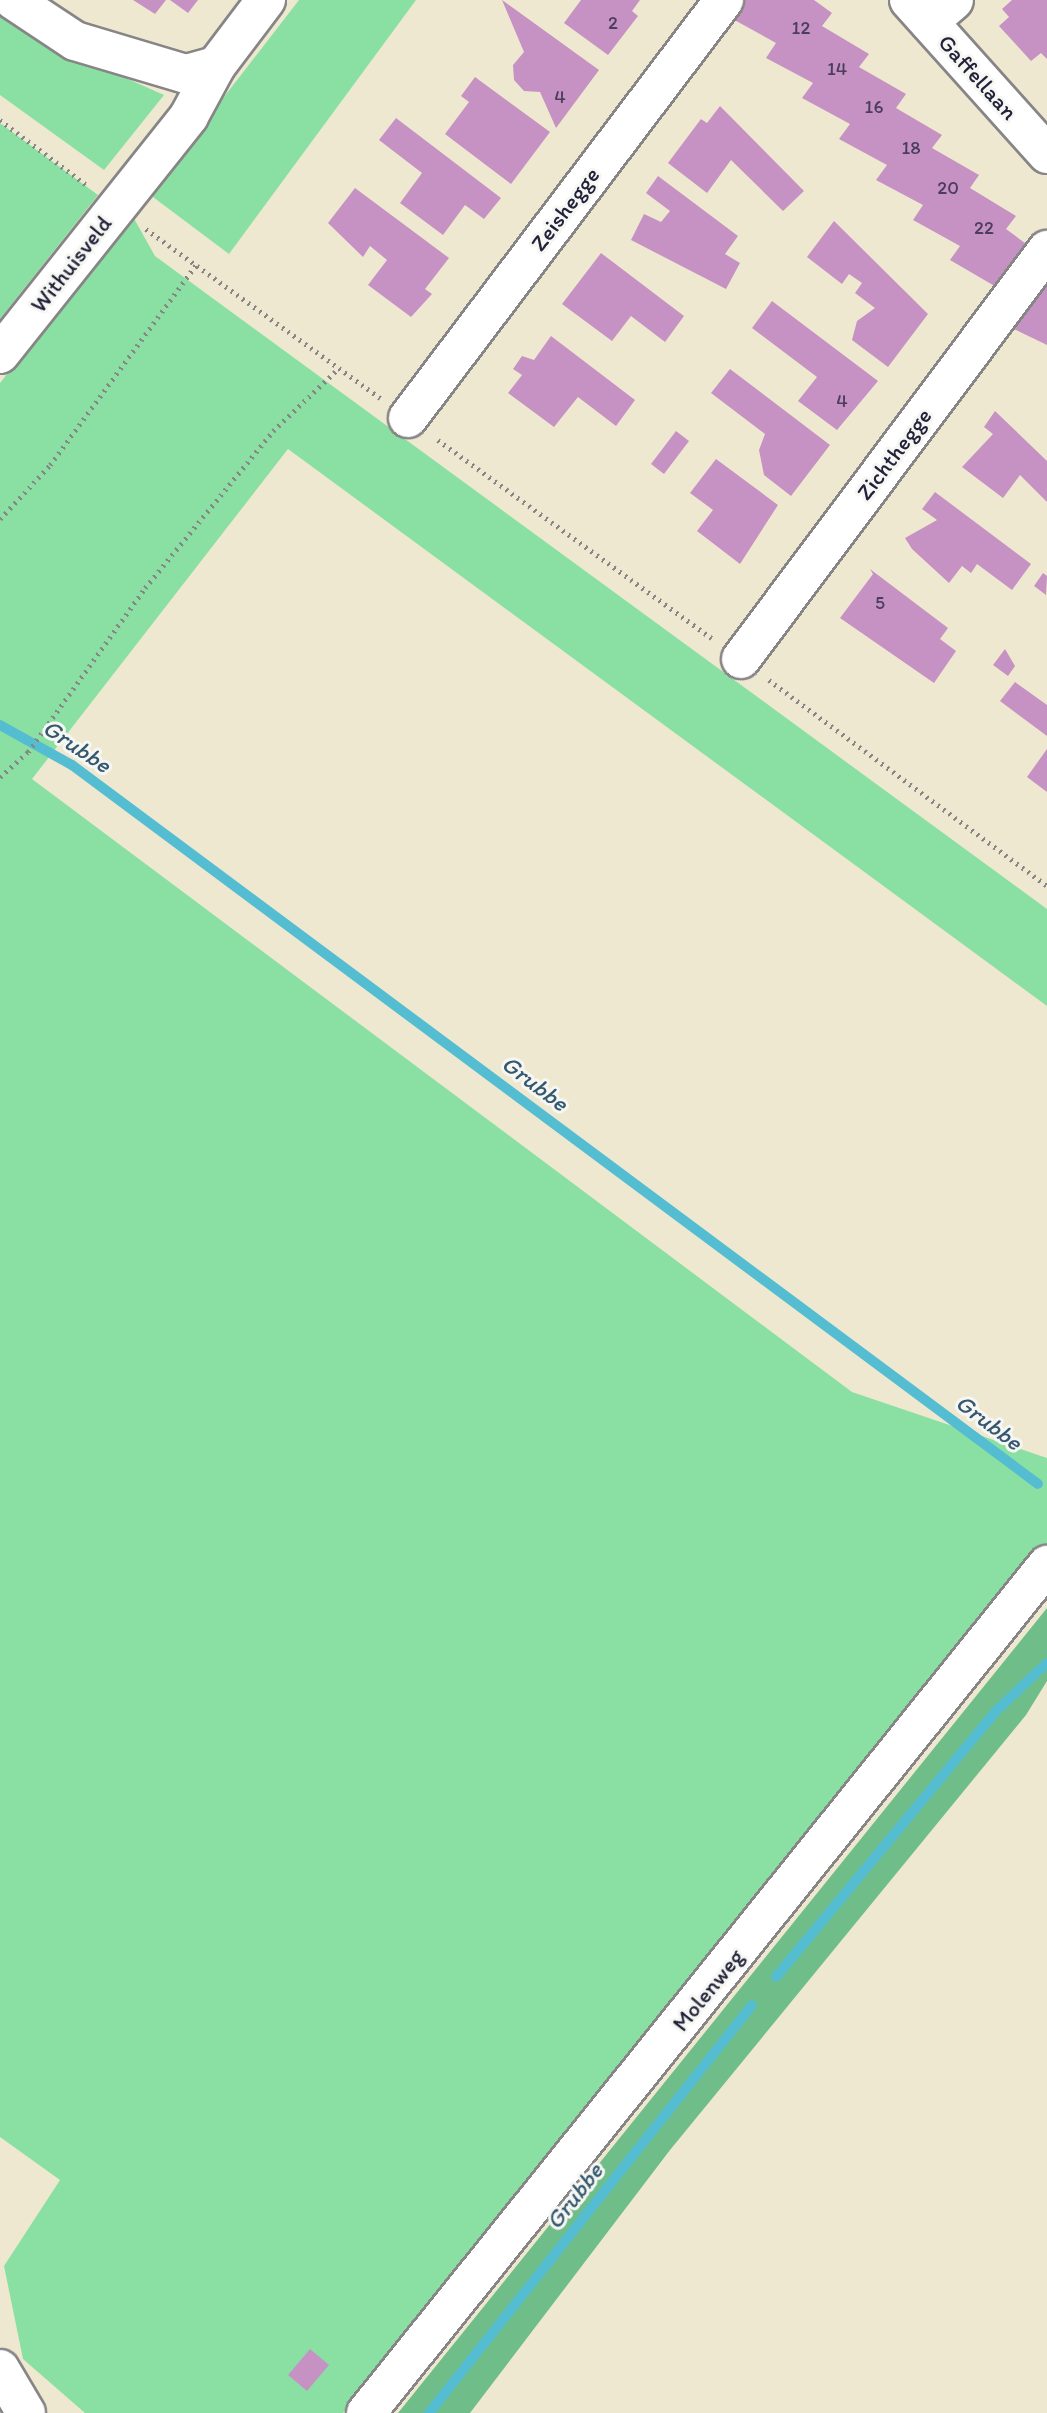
<!DOCTYPE html>
<html>
<head>
<meta charset="utf-8">
<style>
  body { margin:0 }
  #map { position:relative; width:1047px; height:2413px; overflow:hidden; background:#efe8d1; font-family:Itim,sans-serif }
  div>[style] { position:absolute }
  .green>* { inset:0; background:#8ae0a3 }
  .forest>* { inset:0; background:#6fbe89 }
  .stream>* { height:10px; margin:-5px; padding:0 5px; transform-origin:5px; border-radius:5px; background:#54bdd1 }
  .building>* { inset:0; background:#c692c3 }
  .path>* { height:4.5px; margin-top:-2.25px; transform-origin:0; background:repeating-linear-gradient(90deg,#888586 0 2px,transparent 0 7px) }
  .roads { filter:drop-shadow(2px 0 #888586) drop-shadow(-2px 0 #888586) drop-shadow(0 2px #888586) drop-shadow(0 -2px #888586) }
  .minor>* { height:38px; margin:-19px; padding:0 19px; transform-origin:19px; border-radius:19px; background:#fff }
  span { translate:-50% -50%; white-space:nowrap; text-align:center; line-height:1.15; -webkit-text-stroke:6px #f6f6f2; paint-order:stroke }
  .number-label { font-size:19px; color:#4b3e5d }
  .number-label span { -webkit-text-stroke-width:0 }
  .street-label { font-size:23px; color:#22223b }
  .water-label { font-size:24px; color:#345870; font-style:italic }
</style>
</head>
<body>
<div id="map">
  <div class="green">
    <i style="clip-path:polygon(299px 0,416px 0,229px 254px,149px 194px)"></i>
    <i style="clip-path:polygon(0 11px,58px 48px,164px 95px,104px 170px,0 95px)"></i>
    <i style="clip-path:polygon(0 123px,98px 195px,0 319px)"></i>
    <i style="clip-path:polygon(132px 215px,155px 256px,1047px 909px,1047px 1006px,288px 449px,32px 779px,852px 1392px,1047px 1458px,1047px 1548px,343px 2413px,85px 2413px,23px 2359px,4px 2266px,60px 2180px,0 2137px,0 383px)"></i>
  </div>
  <div class="forest">
    <i style="clip-path:polygon(1047px 1608px,1047px 1681px,1026px 1715px,670px 2150px,470px 2413px,398px 2413px)"></i>
  </div>
  <div class="stream">
    <i style="left:0;top:725px;width:82px;rotate:29.1deg"></i>
    <i style="left:72px;top:765px;width:1204px;rotate:36.66deg"></i>
    <i style="left:776px;top:1977px;width:344px;rotate:-50.4deg"></i>
    <i style="left:995px;top:1712px;width:71px;rotate:-43.3deg"></i>
    <i style="left:429px;top:2413px;width:520px;rotate:-51.63deg"></i>
  </div>
  <div class="building">
    <i style="clip-path:polygon(133px 0,166px 0,155px 14px)"></i>
    <i style="clip-path:polygon(170px 0,198px 0,188px 13px)"></i>
    <i style="clip-path:polygon(502px 0,599px 70px,556px 128px,540px 92px,524px 91px,514px 80px,513px 65px,524px 52px)"></i>
    <i style="clip-path:polygon(581px 0,640px 0,632px 11px,638px 16px,608px 55px,564px 23px)"></i>
    <i style="clip-path:polygon(742px 0,814px 0,832px 13px,822px 26px,869px 54px,859px 67px,906px 94px,896px 108px,942px 135px,932px 148px,979px 175px,970px 188px,1016px 216px,1006px 229px,1029px 246px,998px 288px,950px 260px,960px 246px,913px 220px,923px 205px,876px 180px,887px 165px,839px 139px,850px 124px,802px 98px,813px 83px,766px 58px,776px 43px,729px 17px)"></i>
    <i style="clip-path:polygon(1012px 0,1047px 0,1047px 59px,1041px 53px,1031px 61px,999px 26px,1009px 17px,1002px 9px)"></i>
    <i style="clip-path:polygon(475px 77px,550px 132px,511px 184px,445px 134px,469px 102px,461px 96px)"></i>
    <i style="clip-path:polygon(720px 106px,804px 191px,783px 211px,731px 160px,707px 193px,668px 163px,701px 119px,707px 123px)"></i>
    <i style="clip-path:polygon(396px 118px,501px 198px,484px 219px,465px 205px,443px 235px,400px 203px,422px 173px,379px 140px)"></i>
    <i style="clip-path:polygon(658px 176px,738px 236px,725px 254px,740px 263px,726px 289px,631px 240px,644px 214px,661px 222px,670px 211px,646px 193px)"></i>
    <i style="clip-path:polygon(355px 188px,449px 258px,425px 289px,432px 294px,411px 317px,368px 285px,387px 260px,370px 246px,363px 257px,328px 223px)"></i>
    <i style="clip-path:polygon(834px 221px,928px 314px,888px 367px,852px 340px,857px 321px,875px 308px,855px 293px,862px 283px,849px 274px,842px 284px,807px 257px)"></i>
    <i style="clip-path:polygon(601px 253px,684px 316px,665px 342px,631px 316px,612px 341px,562px 304px)"></i>
    <i style="clip-path:polygon(1047px 277px,1047px 345px,1010px 327px)"></i>
    <i style="clip-path:polygon(772px 301px,878px 381px,837px 430px,798px 401px,817px 377px,752px 328px)"></i>
    <i style="clip-path:polygon(551px 336px,635px 400px,616px 426px,578px 397px,554px 427px,508px 393px,522px 375px,513px 369px,522px 356px,534px 360px)"></i>
    <i style="clip-path:polygon(730px 369px,830px 445px,791px 496px,764px 475px,759px 450px,765px 434px,711px 393px)"></i>
    <i style="clip-path:polygon(995px 411px,1047px 461px,1047px 502px,1020px 475px,1003px 498px,962px 467px,993px 434px,984px 427px)"></i>
    <i style="clip-path:polygon(676px 431px,689px 441px,664px 474px,651px 464px)"></i>
    <i style="clip-path:polygon(716px 459px,778px 505px,740px 564px,697px 531px,713px 510px,690px 493px)"></i>
    <i style="clip-path:polygon(935px 492px,1031px 564px,1012px 590px,977px 564px,971px 573px,962px 566px,949px 583px,912px 549px,905px 538px,937px 520px,922px 509px)"></i>
    <i style="clip-path:polygon(870px 569px,948px 628px,940px 639px,956px 651px,934px 683px,840px 618px,873px 574px)"></i>
    <i style="clip-path:polygon(1043px 573px,1047px 576px,1046px 595px,1034px 586px)"></i>
    <i style="clip-path:polygon(1005px 649px,1015px 666px,1008px 676px,993px 665px)"></i>
    <i style="clip-path:polygon(1015px 682px,1047px 705px,1047px 736px,1000px 701px)"></i>
    <i style="clip-path:polygon(1047px 749px,1047px 792px,1027px 777px)"></i>
    <i style="clip-path:polygon(310px 2349px,329px 2365px,307px 2391px,288px 2375px)"></i>
  </div>
  <div class="path">
    <i style="left:0;top:120px;width:110px;rotate:36.9deg"></i>
    <i style="left:146px;top:229px;width:289px;rotate:35.8deg"></i>
    <i style="left:438px;top:440px;width:338px;rotate:35.9deg"></i>
    <i style="left:0;top:519px;width:74px;rotate:-47.2deg"></i>
    <i style="left:50px;top:465px;width:248px;rotate:-53.9deg"></i>
    <i style="left:769px;top:680px;width:346px;rotate:36.5deg"></i>
    <i style="left:0;top:777px;width:38px;rotate:-42deg"></i>
    <i style="left:28px;top:752px;width:201px;rotate:-54.5deg"></i>
    <i style="left:145px;top:588px;width:203px;rotate:-50.8deg"></i>
    <i style="left:273px;top:431px;width:91px;rotate:-43.7deg"></i>
  </div>
  <div class="roads">
    <div class="minor">
      <i style="left:13px;top:0;width:74px;rotate:33.5deg"></i>
      <i style="left:75px;top:41px;width:116px;rotate:16.6deg"></i>
      <i style="left:186px;top:74px;width:31px;rotate:-15deg"></i>
      <i style="left:909px;top:0;width:207px;rotate:48.1deg"></i>
      <i style="left:929px;top:22px;width:33px;rotate:-41deg"></i>
      <i style="left:0;top:354px;width:304px;rotate:-51.5deg"></i>
      <i style="left:189px;top:116px;width:57px;rotate:-61.6deg"></i>
      <i style="left:216px;top:66px;width:83px;rotate:-52.9deg"></i>
      <i style="left:408px;top:418px;width:524px;rotate:-52.91deg"></i>
      <i style="left:741px;top:659px;width:511px;rotate:-53.2deg"></i>
      <i style="left:0;top:2369px;width:51px;rotate:59.4deg"></i>
      <i style="left:366px;top:2413px;width:1088px;rotate:-51.23deg"></i>
    </div>
  </div>
  <div class="number-label">
    <span style="left:613px;top:23px">2</span>
    <span style="left:801px;top:28px">12</span>
    <span style="left:837px;top:69px">14</span>
    <span style="left:560px;top:97px">4</span>
    <span style="left:874px;top:107px">16</span>
    <span style="left:911px;top:148px">18</span>
    <span style="left:948px;top:188px">20</span>
    <span style="left:984px;top:228px">22</span>
    <span style="left:842px;top:401px">4</span>
    <span style="left:880px;top:603px">5</span>
  </div>
  <div class="street-label">
    <span style="left:978px;top:77px;rotate:48deg">Gaffellaan</span>
    <span style="left:565px;top:209px;rotate:-53deg">Zeishegge</span>
    <span style="left:71px;top:264px;rotate:-52deg">Withuisveld</span>
    <span style="left:894px;top:454px;rotate:-53deg">Zichthegge</span>
    <span style="left:708px;top:1990px;rotate:-51deg">Molenweg</span>
  </div>
  <div class="water-label">
    <span style="left:77px;top:746px;rotate:34deg">Grubbe</span>
    <span style="left:535px;top:1083px;rotate:37deg">Grubbe</span>
    <span style="left:989px;top:1422px;rotate:37deg">Grubbe</span>
    <span style="left:574px;top:2196px;rotate:-52deg">Grubbe</span>
  </div>
</div>
</body>
</html>
